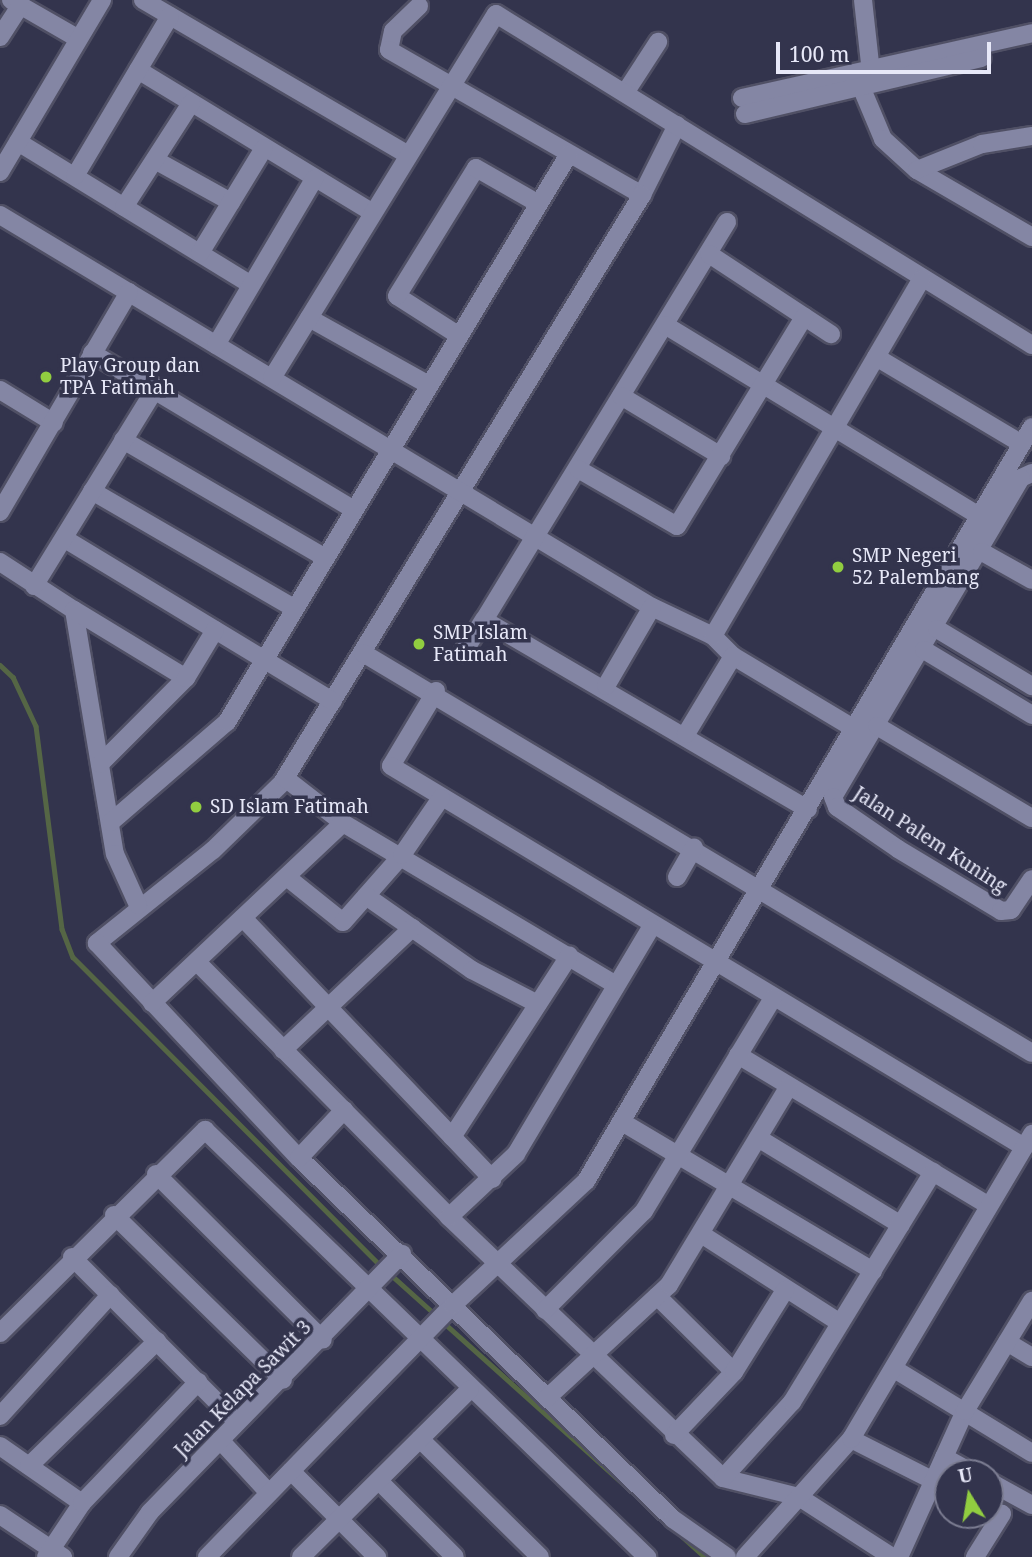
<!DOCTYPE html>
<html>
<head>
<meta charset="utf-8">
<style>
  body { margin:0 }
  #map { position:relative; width:1032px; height:1557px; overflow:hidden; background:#33344d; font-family:"Noto Serif",serif }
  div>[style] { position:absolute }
  .stream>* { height:4.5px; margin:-2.25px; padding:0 2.25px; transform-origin:2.25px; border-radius:2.25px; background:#556645 }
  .roads { filter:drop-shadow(2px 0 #505065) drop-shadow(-2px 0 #505065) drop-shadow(0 2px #505065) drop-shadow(0 -2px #505065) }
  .minor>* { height:18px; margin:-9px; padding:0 9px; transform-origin:9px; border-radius:9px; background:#8486a4 }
  .dots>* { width:19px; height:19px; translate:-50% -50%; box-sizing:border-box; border:4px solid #33344d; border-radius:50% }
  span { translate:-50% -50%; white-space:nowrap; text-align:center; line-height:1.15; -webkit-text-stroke:7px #33344d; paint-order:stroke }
  .poi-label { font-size:19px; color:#e7e8f8 }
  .left { translate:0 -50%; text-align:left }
  .street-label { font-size:19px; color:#e7e8f8 }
  .north { position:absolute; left:934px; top:1459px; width:70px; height:70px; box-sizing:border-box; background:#33344d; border:2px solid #7b7c91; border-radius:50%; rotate:349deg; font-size:19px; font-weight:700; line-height:28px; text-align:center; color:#e7e8f8 }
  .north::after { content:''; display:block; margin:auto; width:24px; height:32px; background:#91cd40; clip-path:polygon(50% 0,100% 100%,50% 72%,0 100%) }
  .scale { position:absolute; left:776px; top:42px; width:215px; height:32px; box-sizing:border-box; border:4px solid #e7e8f8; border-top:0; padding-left:9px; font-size:21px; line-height:24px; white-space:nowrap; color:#e7e8f8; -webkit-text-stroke:5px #33344d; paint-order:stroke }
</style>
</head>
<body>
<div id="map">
  <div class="stream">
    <i style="left:0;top:665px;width:18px;rotate:43deg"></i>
    <i style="left:13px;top:677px;width:54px;rotate:64.9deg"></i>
    <i style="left:36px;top:726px;width:205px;rotate:82.7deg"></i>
    <i style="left:62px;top:929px;width:30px;rotate:69deg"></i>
    <i style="left:73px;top:957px;width:438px;rotate:45.1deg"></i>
    <i style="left:389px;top:1273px;width:64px;rotate:41.9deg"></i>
    <i style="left:443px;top:1322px;width:261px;rotate:41.9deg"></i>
    <i style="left:675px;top:1530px;width:40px;rotate:42deg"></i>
  </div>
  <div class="roads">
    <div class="minor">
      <i style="left:11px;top:0;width:76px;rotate:29.9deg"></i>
      <i style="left:143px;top:0;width:306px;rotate:30.3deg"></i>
      <i style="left:863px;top:0;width:72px;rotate:83.7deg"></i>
      <i style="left:871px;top:72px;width:19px;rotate:118deg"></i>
      <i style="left:862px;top:89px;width:54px;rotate:67.2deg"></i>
      <i style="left:883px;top:139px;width:46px;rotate:42.4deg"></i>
      <i style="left:917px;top:170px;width:133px;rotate:30.2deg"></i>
      <i style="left:419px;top:6px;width:36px;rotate:136deg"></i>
      <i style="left:393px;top:31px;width:19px;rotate:102deg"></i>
      <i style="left:389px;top:50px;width:292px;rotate:29.8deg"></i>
      <i style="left:0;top:37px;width:37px;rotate:-57deg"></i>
      <i style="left:138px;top:70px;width:275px;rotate:31.3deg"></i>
      <i style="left:625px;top:93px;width:61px;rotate:-57.1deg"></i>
      <i style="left:742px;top:98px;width:297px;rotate:-12.6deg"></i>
      <i style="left:745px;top:114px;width:243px;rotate:-13.3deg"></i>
      <i style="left:677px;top:125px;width:78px;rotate:116.6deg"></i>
      <i style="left:642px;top:195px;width:689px;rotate:121.48deg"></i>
      <i style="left:282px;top:783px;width:96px;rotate:135.8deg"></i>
      <i style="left:213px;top:850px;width:149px;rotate:141.3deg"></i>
      <i style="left:97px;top:943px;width:295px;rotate:46.8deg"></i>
      <i style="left:299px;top:1158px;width:520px;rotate:43.99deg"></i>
      <i style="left:673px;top:1519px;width:66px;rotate:35.1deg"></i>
      <i style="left:18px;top:142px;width:273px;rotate:31.5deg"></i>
      <i style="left:155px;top:160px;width:87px;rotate:28.9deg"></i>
      <i style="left:917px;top:170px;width:70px;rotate:-21.8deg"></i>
      <i style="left:982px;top:144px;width:51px;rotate:-9.1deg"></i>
      <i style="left:0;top:172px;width:200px;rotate:-59.3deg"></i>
      <i style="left:75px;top:176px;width:186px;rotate:-59.3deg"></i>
      <i style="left:124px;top:207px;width:124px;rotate:-57.2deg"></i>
      <i style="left:0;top:215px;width:761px;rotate:31.02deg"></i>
      <i style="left:652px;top:607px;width:68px;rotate:25.4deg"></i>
      <i style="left:713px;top:636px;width:28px;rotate:45deg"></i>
      <i style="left:733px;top:656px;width:142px;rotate:30.9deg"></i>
      <i style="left:727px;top:222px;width:466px;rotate:121.4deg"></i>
      <i style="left:484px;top:620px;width:375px;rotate:30.3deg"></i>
      <i style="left:200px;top:253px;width:123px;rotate:-58.6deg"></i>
      <i style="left:709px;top:254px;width:146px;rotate:33.3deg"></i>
      <i style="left:309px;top:318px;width:137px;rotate:29.2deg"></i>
      <i style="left:665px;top:325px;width:368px;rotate:31.3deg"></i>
      <i style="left:458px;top:335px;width:72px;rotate:-147.4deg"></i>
      <i style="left:397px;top:296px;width:150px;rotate:-58.3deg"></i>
      <i style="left:476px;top:168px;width:70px;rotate:29.8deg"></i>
      <i style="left:216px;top:345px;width:193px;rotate:-59.4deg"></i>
      <i style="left:92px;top:353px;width:305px;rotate:30.9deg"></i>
      <i style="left:876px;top:357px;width:170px;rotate:30.8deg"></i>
      <i style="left:272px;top:378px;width:427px;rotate:-58.4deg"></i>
      <i style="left:496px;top:14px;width:630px;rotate:31.7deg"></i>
      <i style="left:0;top:390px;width:63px;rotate:31.4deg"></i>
      <i style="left:621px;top:396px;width:117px;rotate:31deg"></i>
      <i style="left:123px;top:440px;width:233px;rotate:30.2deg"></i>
      <i style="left:578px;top:469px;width:114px;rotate:29.9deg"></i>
      <i style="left:677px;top:526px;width:245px;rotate:-58.7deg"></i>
      <i style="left:1032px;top:473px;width:12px;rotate:156deg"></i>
      <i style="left:1021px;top:478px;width:370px;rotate:120.5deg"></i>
      <i style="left:833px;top:797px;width:11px;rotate:68deg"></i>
      <i style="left:837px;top:807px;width:74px;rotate:34.5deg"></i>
      <i style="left:898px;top:849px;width:120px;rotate:31deg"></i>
      <i style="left:1001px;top:911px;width:10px;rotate:-6deg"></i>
      <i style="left:1011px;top:910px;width:37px;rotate:-56deg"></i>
      <i style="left:92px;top:491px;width:233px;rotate:30.1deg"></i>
      <i style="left:0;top:512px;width:255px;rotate:-59.6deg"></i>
      <i style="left:65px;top:539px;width:313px;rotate:31.2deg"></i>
      <i style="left:982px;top:552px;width:57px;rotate:29.2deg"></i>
      <i style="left:0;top:562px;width:88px;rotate:33deg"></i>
      <i style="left:74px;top:610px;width:247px;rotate:80.5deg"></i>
      <i style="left:115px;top:854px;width:56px;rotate:65.7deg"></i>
      <i style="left:34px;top:586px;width:233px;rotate:-58.4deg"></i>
      <i style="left:74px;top:610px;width:131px;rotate:31.3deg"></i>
      <i style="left:937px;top:629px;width:111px;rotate:31deg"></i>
      <i style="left:713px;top:636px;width:414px;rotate:-59.7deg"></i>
      <i style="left:924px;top:650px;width:126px;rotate:31deg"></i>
      <i style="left:363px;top:653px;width:779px;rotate:30.88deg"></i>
      <i style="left:463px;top:653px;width:39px;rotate:-58deg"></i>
      <i style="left:606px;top:686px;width:91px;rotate:-59.8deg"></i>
      <i style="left:436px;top:691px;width:87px;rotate:121deg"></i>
      <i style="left:391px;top:766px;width:739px;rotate:31.04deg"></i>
      <i style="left:877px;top:726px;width:180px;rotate:30.7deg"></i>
      <i style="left:686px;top:734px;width:91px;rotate:-58.9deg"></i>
      <i style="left:100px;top:764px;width:122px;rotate:-45deg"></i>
      <i style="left:186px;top:678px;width:56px;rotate:-58.9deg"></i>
      <i style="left:285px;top:778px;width:73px;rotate:37.8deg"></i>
      <i style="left:343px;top:823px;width:317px;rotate:30.7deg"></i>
      <i style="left:111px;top:822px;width:153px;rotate:-40.8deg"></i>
      <i style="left:227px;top:722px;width:663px;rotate:-58.95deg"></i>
      <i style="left:677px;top:877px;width:34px;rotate:-60deg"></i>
      <i style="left:288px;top:878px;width:70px;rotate:38.7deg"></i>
      <i style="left:343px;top:922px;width:89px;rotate:-48.6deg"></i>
      <i style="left:402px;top:855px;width:69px;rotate:-55.6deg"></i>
      <i style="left:366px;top:896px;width:129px;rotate:34.9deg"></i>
      <i style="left:472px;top:970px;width:74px;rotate:27.3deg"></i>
      <i style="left:243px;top:918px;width:361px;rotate:46.3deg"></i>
      <i style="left:197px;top:962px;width:359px;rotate:45.3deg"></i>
      <i style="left:449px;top:1217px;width:378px;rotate:43.6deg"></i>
      <i style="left:723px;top:1478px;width:78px;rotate:14deg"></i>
      <i style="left:799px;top:1497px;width:111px;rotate:32.8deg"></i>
      <i style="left:152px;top:1003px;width:262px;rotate:-43.3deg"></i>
      <i style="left:283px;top:1050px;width:178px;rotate:-43.4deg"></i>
      <i style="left:738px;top:1055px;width:292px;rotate:31deg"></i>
      <i style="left:622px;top:1122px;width:292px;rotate:30.7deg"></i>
      <i style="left:452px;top:1137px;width:216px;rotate:-57.1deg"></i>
      <i style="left:758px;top:1138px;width:167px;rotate:31.3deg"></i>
      <i style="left:299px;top:1158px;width:66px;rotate:-46.8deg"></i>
      <i style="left:156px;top:1174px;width:235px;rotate:44.8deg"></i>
      <i style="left:114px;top:1215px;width:236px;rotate:44.3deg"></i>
      <i style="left:449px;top:1217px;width:92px;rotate:-43.2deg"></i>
      <i style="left:516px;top:1154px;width:265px;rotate:-59.2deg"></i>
      <i style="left:701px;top:1234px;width:165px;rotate:32.6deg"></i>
      <i style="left:72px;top:1257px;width:233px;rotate:45deg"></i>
      <i style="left:657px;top:1296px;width:108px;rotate:44.6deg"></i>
      <i style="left:545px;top:1310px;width:140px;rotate:-45deg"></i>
      <i style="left:644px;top:1211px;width:249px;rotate:-58.8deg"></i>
      <i style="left:0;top:1333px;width:289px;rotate:-44.7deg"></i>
      <i style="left:205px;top:1130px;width:615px;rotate:44.01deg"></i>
      <i style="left:1007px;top:1342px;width:29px;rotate:31deg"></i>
      <i style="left:896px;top:1370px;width:159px;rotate:31.4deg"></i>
      <i style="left:547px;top:1398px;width:166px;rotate:-42.8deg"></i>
      <i style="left:669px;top:1285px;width:232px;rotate:-58.9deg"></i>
      <i style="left:0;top:1416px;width:164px;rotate:-47.7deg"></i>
      <i style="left:674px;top:1435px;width:87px;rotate:-46.4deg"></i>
      <i style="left:734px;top:1372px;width:97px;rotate:-58.1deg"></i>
      <i style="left:420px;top:1439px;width:168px;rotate:44.5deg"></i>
      <i style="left:851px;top:1439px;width:93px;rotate:26.8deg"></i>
      <i style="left:220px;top:1440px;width:72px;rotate:47.2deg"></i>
      <i style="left:0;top:1446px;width:100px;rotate:34.8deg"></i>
      <i style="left:944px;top:1457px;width:33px;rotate:29deg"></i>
      <i style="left:29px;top:1466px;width:179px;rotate:-44.3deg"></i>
      <i style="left:291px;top:1471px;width:122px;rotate:45deg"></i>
      <i style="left:723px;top:1478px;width:103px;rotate:-47.8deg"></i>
      <i style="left:792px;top:1402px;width:270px;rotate:-58.5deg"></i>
      <i style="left:379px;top:1481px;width:107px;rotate:45deg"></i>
      <i style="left:990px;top:1482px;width:48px;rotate:28.7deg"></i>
      <i style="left:0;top:1515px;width:76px;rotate:33.7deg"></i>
      <i style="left:46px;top:1557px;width:65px;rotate:-56.3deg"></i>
      <i style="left:82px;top:1503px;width:168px;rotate:-46.2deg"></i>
      <i style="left:118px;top:1557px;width:55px;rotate:-54.6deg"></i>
      <i style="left:150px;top:1512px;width:361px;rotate:-45.7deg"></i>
      <i style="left:207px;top:1557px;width:352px;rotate:-45.7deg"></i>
      <i style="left:453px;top:1305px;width:182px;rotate:-43deg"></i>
      <i style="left:586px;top:1181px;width:876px;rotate:-59.4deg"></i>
      <i style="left:301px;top:1557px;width:238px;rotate:-44.8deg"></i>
      <i style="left:745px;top:1557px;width:159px;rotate:-48.1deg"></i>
      <i style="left:851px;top:1439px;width:355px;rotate:-59.3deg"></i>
      <i style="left:899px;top:1557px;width:160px;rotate:-65.7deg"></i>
      <i style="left:965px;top:1411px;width:129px;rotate:-58.7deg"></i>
      <i style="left:975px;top:1557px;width:51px;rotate:-57.9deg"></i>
    </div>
  </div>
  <div class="dots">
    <i style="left:46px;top:377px;background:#91cd40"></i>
    <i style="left:838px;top:567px;background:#91cd40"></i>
    <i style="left:419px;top:644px;background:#91cd40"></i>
    <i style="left:196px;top:807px;background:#91cd40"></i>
  </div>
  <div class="poi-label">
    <span class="left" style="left:60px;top:377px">Play Group dan<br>TPA Fatimah</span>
    <span class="left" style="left:852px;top:567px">SMP Negeri<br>52 Palembang</span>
    <span class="left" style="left:433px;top:644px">SMP Islam<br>Fatimah</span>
    <span class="left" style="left:210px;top:807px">SD Islam Fatimah</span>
  </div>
  <div class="street-label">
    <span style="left:930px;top:840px;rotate:33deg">Jalan Palem Kuning</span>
    <span style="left:243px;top:1389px;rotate:-45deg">Jalan Kelapa Sawit 3</span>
  </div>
  <div class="north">U</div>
  <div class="scale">100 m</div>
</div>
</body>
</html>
